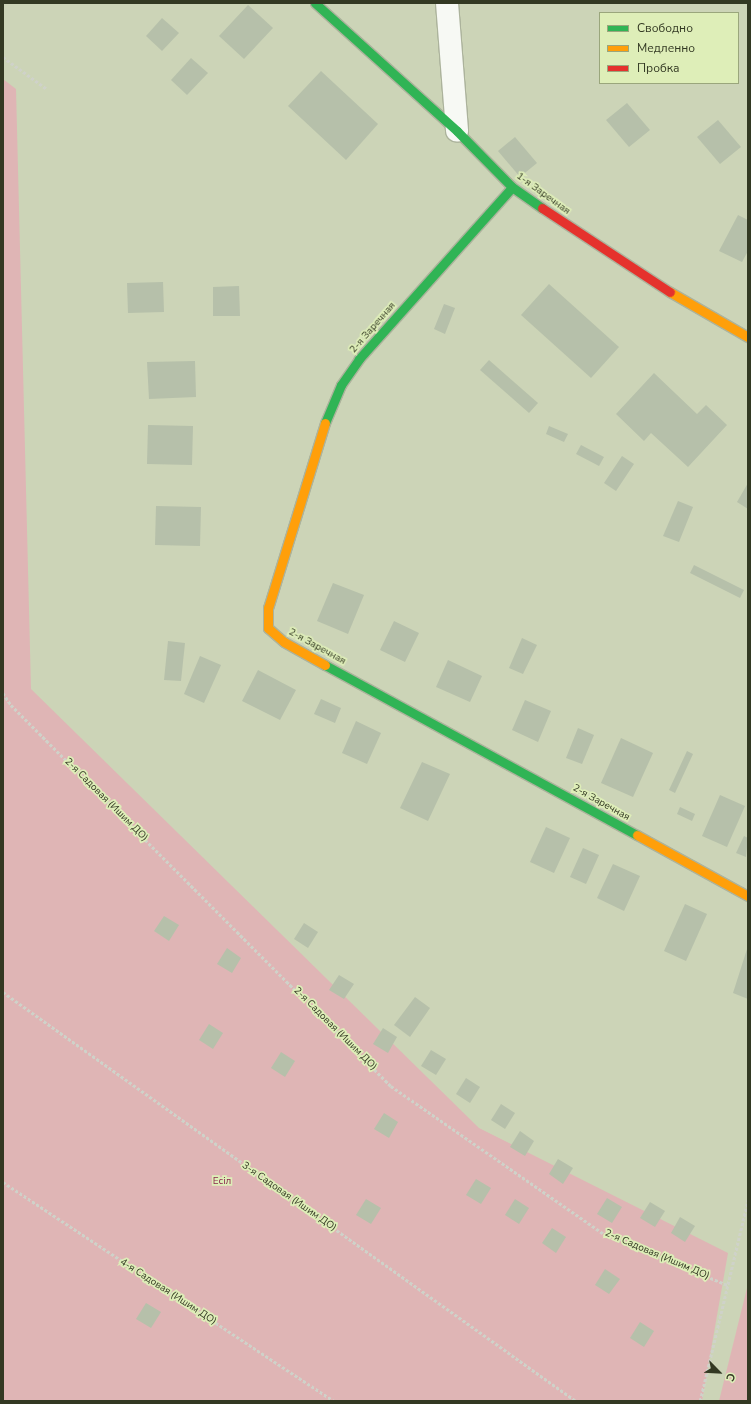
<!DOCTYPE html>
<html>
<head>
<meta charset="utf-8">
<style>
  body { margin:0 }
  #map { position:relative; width:751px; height:1404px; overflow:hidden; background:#ccd4b7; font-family:"Nunito Sans",sans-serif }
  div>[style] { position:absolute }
  .green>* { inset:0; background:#dfb5b5 }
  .building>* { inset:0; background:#b6c0aa }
  .path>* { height:2.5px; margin-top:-1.25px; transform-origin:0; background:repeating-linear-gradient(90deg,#cfd2c9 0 3px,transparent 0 5px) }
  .roads { filter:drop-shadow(1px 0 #acb39c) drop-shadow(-1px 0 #acb39c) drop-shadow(0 1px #acb39c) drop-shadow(0 -1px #acb39c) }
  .street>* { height:22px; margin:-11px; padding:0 11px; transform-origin:11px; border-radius:11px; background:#f7f9f4 }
  .fast>* { height:9px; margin:-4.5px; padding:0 4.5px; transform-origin:4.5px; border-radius:4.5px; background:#30b455 }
  .slow>* { height:9px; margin:-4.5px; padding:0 4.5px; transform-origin:4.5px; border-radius:4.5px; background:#ff9f0a }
  .jam>* { height:9px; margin:-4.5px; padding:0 4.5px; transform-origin:4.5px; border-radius:4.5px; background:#e5322d }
  span { translate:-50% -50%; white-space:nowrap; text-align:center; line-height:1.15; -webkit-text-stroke:3.5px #deeeb8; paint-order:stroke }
  .street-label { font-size:10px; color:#333923 }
  .park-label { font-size:10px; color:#89274c }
  .frame { position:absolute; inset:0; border:4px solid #333923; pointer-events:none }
  .legend { position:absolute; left:599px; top:12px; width:140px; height:72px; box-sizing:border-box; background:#deeeb8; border:1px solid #9aa67c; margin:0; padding:5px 7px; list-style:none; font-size:12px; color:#333923 }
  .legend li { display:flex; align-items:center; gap:8px; height:20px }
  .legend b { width:20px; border:1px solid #9aa67c }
  .north { position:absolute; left:699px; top:1352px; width:40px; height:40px; -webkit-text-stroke:3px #deeeb8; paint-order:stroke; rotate:114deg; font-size:11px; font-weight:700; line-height:16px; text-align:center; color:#333923 }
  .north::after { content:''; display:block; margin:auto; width:14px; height:18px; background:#333923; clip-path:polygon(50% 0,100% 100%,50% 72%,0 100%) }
</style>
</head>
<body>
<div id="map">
  <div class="green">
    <i style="clip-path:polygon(3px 79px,16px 89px,31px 689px,479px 1128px,728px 1253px,702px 1401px,3px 1401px)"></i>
    <i style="clip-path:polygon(747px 1288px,748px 1401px,719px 1401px)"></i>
  </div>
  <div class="building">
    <i style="clip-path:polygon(248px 5px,273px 28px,244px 59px,219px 36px)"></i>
    <i style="clip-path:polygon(162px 18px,179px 33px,162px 51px,146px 36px)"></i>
    <i style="clip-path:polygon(191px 58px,208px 73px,187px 95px,171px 80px)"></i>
    <i style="clip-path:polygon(321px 71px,378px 124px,346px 160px,288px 106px)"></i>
    <i style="clip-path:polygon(627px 103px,650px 130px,629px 147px,606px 120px)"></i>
    <i style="clip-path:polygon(718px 120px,741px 147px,720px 164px,697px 137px)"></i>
    <i style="clip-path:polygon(515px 137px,537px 163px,520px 177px,498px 151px)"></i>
    <i style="clip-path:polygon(738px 215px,748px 220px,748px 251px,742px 262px,719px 251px)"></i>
    <i style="clip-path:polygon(163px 282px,164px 312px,128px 313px,127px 283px)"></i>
    <i style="clip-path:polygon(549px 284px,619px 347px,591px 378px,521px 315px)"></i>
    <i style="clip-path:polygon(239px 286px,240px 316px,213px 316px,213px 287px)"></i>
    <i style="clip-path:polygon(444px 304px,455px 308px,445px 334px,434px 329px)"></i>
    <i style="clip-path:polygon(489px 360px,538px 403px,529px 413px,480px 370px)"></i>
    <i style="clip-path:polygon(195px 361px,196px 397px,149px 399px,147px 362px)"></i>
    <i style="clip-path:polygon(654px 373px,697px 414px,706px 405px,727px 425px,688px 467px,651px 433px,644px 441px,616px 414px)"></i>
    <i style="clip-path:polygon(148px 425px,193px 426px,192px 465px,147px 464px)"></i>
    <i style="clip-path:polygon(549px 426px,568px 434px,564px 442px,546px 434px)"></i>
    <i style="clip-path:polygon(581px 445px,604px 457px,599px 466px,576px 454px)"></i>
    <i style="clip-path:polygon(622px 456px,634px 464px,616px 491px,604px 483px)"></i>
    <i style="clip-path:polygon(748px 483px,748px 509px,737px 502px)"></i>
    <i style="clip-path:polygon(678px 501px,693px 507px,679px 542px,663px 536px)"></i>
    <i style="clip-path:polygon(156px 506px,201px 507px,200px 546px,155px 545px)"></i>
    <i style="clip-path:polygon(694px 565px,744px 590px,740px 598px,690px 573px)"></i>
    <i style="clip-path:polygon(333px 583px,364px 595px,348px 634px,317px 621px)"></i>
    <i style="clip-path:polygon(394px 621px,419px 633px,405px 662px,380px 650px)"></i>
    <i style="clip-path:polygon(522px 638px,537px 645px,523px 674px,509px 668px)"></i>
    <i style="clip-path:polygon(168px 641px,185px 643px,181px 681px,164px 680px)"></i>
    <i style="clip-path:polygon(200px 656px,221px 665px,204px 703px,184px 694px)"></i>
    <i style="clip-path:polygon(448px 660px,482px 676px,470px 702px,436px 687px)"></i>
    <i style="clip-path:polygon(258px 670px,296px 690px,280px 720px,242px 701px)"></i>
    <i style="clip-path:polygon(321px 699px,341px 708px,335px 723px,314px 714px)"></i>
    <i style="clip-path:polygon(525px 700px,551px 711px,538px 742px,512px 730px)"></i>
    <i style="clip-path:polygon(356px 721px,381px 733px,367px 764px,342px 753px)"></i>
    <i style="clip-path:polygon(578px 728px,594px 735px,582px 764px,566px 758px)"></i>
    <i style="clip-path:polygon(621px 738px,653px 753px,633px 797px,601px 783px)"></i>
    <i style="clip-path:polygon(687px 751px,693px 754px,675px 793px,669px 790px)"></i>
    <i style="clip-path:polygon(422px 762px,450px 774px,428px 821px,400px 808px)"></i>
    <i style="clip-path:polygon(720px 795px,745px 806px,727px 847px,702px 836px)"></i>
    <i style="clip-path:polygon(680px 807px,695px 814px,692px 821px,677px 814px)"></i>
    <i style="clip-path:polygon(546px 827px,570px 838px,554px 873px,530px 862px)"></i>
    <i style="clip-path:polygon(744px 836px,748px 838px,746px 857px,736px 853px)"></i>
    <i style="clip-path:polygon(583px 848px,599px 855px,586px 884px,570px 877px)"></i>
    <i style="clip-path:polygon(613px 864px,640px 876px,624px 911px,597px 898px)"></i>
    <i style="clip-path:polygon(685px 904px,707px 914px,686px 961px,664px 951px)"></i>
    <i style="clip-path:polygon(164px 916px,179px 925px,169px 941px,154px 931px)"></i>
    <i style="clip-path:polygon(304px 923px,318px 932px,308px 948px,294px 939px)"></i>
    <i style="clip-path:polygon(748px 946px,748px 999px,733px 993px)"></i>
    <i style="clip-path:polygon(227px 948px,241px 958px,232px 973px,217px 964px)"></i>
    <i style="clip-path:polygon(339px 975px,354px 984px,344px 999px,329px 990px)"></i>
    <i style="clip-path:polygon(415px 997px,430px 1008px,410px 1037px,394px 1025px)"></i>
    <i style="clip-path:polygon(209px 1024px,223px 1033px,213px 1049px,199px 1040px)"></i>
    <i style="clip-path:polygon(383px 1028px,397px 1037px,388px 1053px,373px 1044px)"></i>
    <i style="clip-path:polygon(431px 1050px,446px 1059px,436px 1075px,421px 1066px)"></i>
    <i style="clip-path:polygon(281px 1052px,295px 1061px,285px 1077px,271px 1068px)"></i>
    <i style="clip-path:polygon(466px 1078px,480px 1087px,470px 1103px,456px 1094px)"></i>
    <i style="clip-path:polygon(501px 1104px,515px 1113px,505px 1129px,491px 1120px)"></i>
    <i style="clip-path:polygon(384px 1113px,398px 1122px,389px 1138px,374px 1129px)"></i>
    <i style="clip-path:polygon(520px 1131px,534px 1141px,525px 1156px,510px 1147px)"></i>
    <i style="clip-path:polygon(558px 1159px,573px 1168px,563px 1184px,549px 1174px)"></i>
    <i style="clip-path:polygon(476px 1179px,491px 1188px,481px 1204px,466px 1195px)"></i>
    <i style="clip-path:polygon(607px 1198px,622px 1207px,612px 1223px,597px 1214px)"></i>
    <i style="clip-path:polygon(366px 1199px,381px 1208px,371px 1224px,356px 1215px)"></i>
    <i style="clip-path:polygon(515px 1199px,529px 1208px,519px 1224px,505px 1215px)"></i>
    <i style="clip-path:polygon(650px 1202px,665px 1211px,655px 1227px,640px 1218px)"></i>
    <i style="clip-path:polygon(680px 1217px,695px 1226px,685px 1242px,671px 1233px)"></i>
    <i style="clip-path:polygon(552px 1228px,566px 1237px,556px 1253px,542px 1243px)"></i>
    <i style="clip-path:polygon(605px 1269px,620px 1279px,609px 1294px,595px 1285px)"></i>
    <i style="clip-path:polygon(146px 1303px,161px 1312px,151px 1328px,136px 1319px)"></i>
    <i style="clip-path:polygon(640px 1322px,654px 1331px,644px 1347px,630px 1338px)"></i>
  </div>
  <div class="path">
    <i style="left:3px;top:57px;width:54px;rotate:36deg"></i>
    <i style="left:3px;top:693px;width:14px;rotate:56deg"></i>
    <i style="left:11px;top:705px;width:538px;rotate:45.08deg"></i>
    <i style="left:391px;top:1086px;width:259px;rotate:34.8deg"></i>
    <i style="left:604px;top:1234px;width:134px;rotate:22.4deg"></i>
    <i style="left:3px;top:992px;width:704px;rotate:35.52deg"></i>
    <i style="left:3px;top:1182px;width:397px;rotate:33.5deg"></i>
    <i style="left:700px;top:1401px;width:207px;rotate:-76.6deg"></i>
  </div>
  <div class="roads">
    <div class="street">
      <i style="left:447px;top:3px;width:128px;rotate:85.5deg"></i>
    </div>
    <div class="fast">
      <i style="left:315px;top:3px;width:191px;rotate:42deg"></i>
      <i style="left:457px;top:131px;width:78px;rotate:45.5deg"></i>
      <i style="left:512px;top:187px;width:37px;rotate:35deg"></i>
      <i style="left:325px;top:423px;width:41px;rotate:-67.2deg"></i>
      <i style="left:341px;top:385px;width:32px;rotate:-55deg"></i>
      <i style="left:359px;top:359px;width:230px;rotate:-48.3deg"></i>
      <i style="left:325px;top:665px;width:355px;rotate:28.6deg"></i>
    </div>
    <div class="slow">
      <i style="left:670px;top:292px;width:90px;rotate:30deg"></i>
      <i style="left:325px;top:423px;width:194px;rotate:107.1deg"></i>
      <i style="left:268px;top:608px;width:20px;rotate:90deg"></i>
      <i style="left:268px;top:628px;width:21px;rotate:41deg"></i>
      <i style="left:284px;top:642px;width:47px;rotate:29.3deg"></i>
      <i style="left:637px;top:835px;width:127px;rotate:28.8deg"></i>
    </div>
    <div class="jam">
      <i style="left:542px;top:208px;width:153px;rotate:33.3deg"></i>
    </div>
  </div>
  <div class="street-label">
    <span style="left:543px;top:194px;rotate:36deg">1-я Заречная</span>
    <span style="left:373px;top:328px;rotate:-49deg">2-я Заречная</span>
    <span style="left:317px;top:647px;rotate:29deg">2-я Заречная</span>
    <span style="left:106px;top:800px;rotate:45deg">2-я Садовая (Ишим ДО)</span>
    <span style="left:601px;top:803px;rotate:29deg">2-я Заречная</span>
    <span style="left:335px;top:1029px;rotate:45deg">2-я Садовая (Ишим ДО)</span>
    <span style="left:289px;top:1197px;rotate:35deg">3-я Садовая (Ишим ДО)</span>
    <span style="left:657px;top:1255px;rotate:23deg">2-я Садовая (Ишим ДО)</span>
    <span style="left:168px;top:1292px;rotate:33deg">4-я Садовая (Ишим ДО)</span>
  </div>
  <div class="park-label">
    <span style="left:222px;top:1182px">Есіл</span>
  </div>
  <div class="frame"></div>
  <ul class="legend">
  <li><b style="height:5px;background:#30b455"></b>Свободно</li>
  <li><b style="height:5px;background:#ff9f0a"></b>Медленно</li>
  <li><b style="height:5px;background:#e5322d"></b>Пробка</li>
  </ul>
  <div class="north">С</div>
</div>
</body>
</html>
